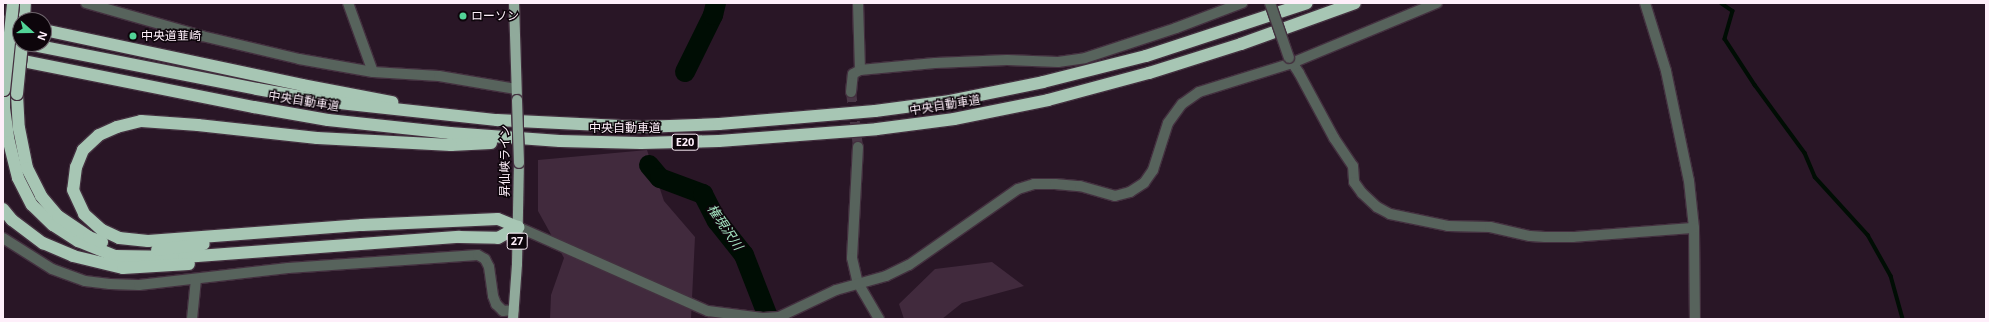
<!DOCTYPE html>
<html>
<head>
<meta charset="utf-8">
<style>
  body { margin:0 }
  #map { position:relative; width:1989px; height:322px; overflow:hidden; background:#291626; font-family:"Open Sans","Noto Sans JP",sans-serif }
  div>[style] { position:absolute }
  .green>* { inset:0; background:#412a3d }
  .stream>* { height:3.5px; margin:-1.75px; padding:0 1.75px; transform-origin:1.75px; border-radius:1.75px; background:#000d04 }
  .river>* { height:20px; margin:-10px; padding:0 10px; transform-origin:10px; border-radius:10px; background:#000d04 }
  .minor-tunnel>* { height:10px; margin-top:-5px; transform-origin:0; background:repeating-linear-gradient(90deg,#493746 0 10px,transparent 0 15px) }
  .roads { filter:drop-shadow(1px 0 #43303f) drop-shadow(-1px 0 #43303f) drop-shadow(0 1px #43303f) drop-shadow(0 -1px #43303f) }
  .minor>* { height:10px; margin:-5px; padding:0 5px; transform-origin:5px; border-radius:5px; background:#57635c }
  .primary>* { height:10px; margin:-5px; padding:0 5px; transform-origin:5px; border-radius:5px; background:#90aa9b }
  .motorway>* { height:12px; margin:-6px; padding:0 6px; transform-origin:6px; border-radius:6px; background:#a7c6b4 }
  .bridges { filter:drop-shadow(1px 0 #43303f) drop-shadow(-1px 0 #43303f) drop-shadow(0 1px #43303f) drop-shadow(0 -1px #43303f) }
  .minor-bridge>* { height:10px; margin:-5px; padding:0 5px; transform-origin:5px; border-radius:5px; background:#57635c }
  .primary-bridge>* { height:10px; margin:-5px; padding:0 5px; transform-origin:5px; border-radius:5px; background:#90aa9b }
  .motorway-bridge>* { height:12px; margin:-6px; padding:0 6px; transform-origin:6px; border-radius:6px; background:#a7c6b4 }
  .dots>* { width:11px; height:11px; translate:-50% -50%; box-sizing:border-box; border:2px solid #0d050b; border-radius:50% }
  span { translate:-50% -50%; white-space:nowrap; text-align:center; line-height:1.15; -webkit-text-stroke:3px #0d050b; paint-order:stroke }
  .shield-label span { padding:1px 3px; background:#0d050b; border:1px solid; border-radius:3px; -webkit-text-stroke-width:0 }
  .shield-label { font-size:11px; color:#feeffa; font-weight:700 }
  .poi-label { font-size:12px; color:#feeffa }
  .left { translate:0 -50%; text-align:left }
  .street-label { font-size:12px; color:#feeffa }
  .water-label { font-size:13px; color:#a5e5c2; font-style:italic }
  .frame { position:absolute; inset:0; border:4px solid #feeffa; pointer-events:none }
  .north { position:absolute; left:12px; top:12px; width:40px; height:40px; box-sizing:border-box; background:#0d050b; border:1px solid #6d636b; border-radius:50%; rotate:111deg; font-size:11px; font-weight:700; line-height:16px; text-align:center; color:#feeffa }
  .north::after { content:''; display:block; margin:auto; width:14px; height:18px; background:#52d397; clip-path:polygon(50% 0,100% 100%,50% 72%,0 100%) }
</style>
</head>
<body>
<div id="map">
  <div class="green">
    <i style="clip-path:polygon(647px 150px,664px 201px,695px 237px,691px 319px,550px 319px,551px 295px,564px 258px,538px 211px,538px 160px)"></i>
    <i style="clip-path:polygon(992px 262px,1024px 286px,962px 303px,942px 319px,904px 319px,899px 304px,935px 269px)"></i>
  </div>
  <div class="stream">
    <i style="left:1721px;top:3px;width:14px;rotate:34deg"></i>
    <i style="left:1733px;top:11px;width:29px;rotate:106deg"></i>
    <i style="left:1725px;top:39px;width:55px;rotate:56.9deg"></i>
    <i style="left:1755px;top:85px;width:84px;rotate:53.7deg"></i>
    <i style="left:1805px;top:153px;width:26px;rotate:67deg"></i>
    <i style="left:1815px;top:177px;width:79px;rotate:47.6deg"></i>
    <i style="left:1868px;top:235px;width:47px;rotate:60.7deg"></i>
    <i style="left:1891px;top:276px;width:45px;rotate:74.4deg"></i>
  </div>
  <div class="river">
    <i style="left:685px;top:72px;width:64px;rotate:-63.8deg"></i>
    <i style="left:713px;top:15px;width:12px;rotate:-76deg"></i>
    <i style="left:649px;top:165px;width:17px;rotate:50deg"></i>
    <i style="left:660px;top:178px;width:46px;rotate:20.4deg"></i>
    <i style="left:703px;top:194px;width:30px;rotate:63deg"></i>
    <i style="left:717px;top:221px;width:43px;rotate:51.5deg"></i>
    <i style="left:744px;top:255px;width:69px;rotate:68.7deg"></i>
  </div>
  <div class="minor-tunnel">
    <i style="left:851px;top:92px;width:55px;rotate:82.7deg"></i>
  </div>
  <div class="roads">
    <div class="minor">
      <i style="left:86px;top:3px;width:121px;rotate:15.9deg"></i>
      <i style="left:202px;top:36px;width:100px;rotate:13.3deg"></i>
      <i style="left:299px;top:59px;width:75px;rotate:10deg"></i>
      <i style="left:373px;top:72px;width:66px;rotate:3.5deg"></i>
      <i style="left:439px;top:76px;width:78px;rotate:9.6deg"></i>
      <i style="left:348px;top:3px;width:73px;rotate:70.1deg"></i>
      <i style="left:858px;top:3px;width:67px;rotate:88.3deg"></i>
      <i style="left:1645px;top:3px;width:71px;rotate:72.8deg"></i>
      <i style="left:1666px;top:71px;width:112px;rotate:78.2deg"></i>
      <i style="left:1689px;top:181px;width:47px;rotate:83.9deg"></i>
      <i style="left:1694px;top:228px;width:91px;rotate:89.4deg"></i>
      <i style="left:1289px;top:58px;width:18px;rotate:56deg"></i>
      <i style="left:1299px;top:73px;width:74px;rotate:61.7deg"></i>
      <i style="left:1334px;top:138px;width:34px;rotate:56deg"></i>
      <i style="left:1353px;top:166px;width:16px;rotate:86deg"></i>
      <i style="left:1354px;top:182px;width:14px;rotate:54deg"></i>
      <i style="left:1362px;top:193px;width:21px;rotate:43deg"></i>
      <i style="left:1377px;top:207px;width:15px;rotate:28deg"></i>
      <i style="left:1390px;top:214px;width:59px;rotate:11.7deg"></i>
      <i style="left:1448px;top:226px;width:42px;rotate:1.4deg"></i>
      <i style="left:1490px;top:227px;width:41px;rotate:12.7deg"></i>
      <i style="left:1530px;top:236px;width:15px;rotate:4deg"></i>
      <i style="left:1545px;top:237px;width:28px"></i>
      <i style="left:1573px;top:237px;width:121px;rotate:-4.3deg"></i>
      <i style="left:851px;top:92px;width:18px;rotate:-84deg"></i>
      <i style="left:853px;top:74px;width:8px;rotate:-30deg"></i>
      <i style="left:860px;top:70px;width:75px;rotate:-5.3deg"></i>
      <i style="left:935px;top:63px;width:72px;rotate:-2.4deg"></i>
      <i style="left:1007px;top:60px;width:51px;rotate:2.2deg"></i>
      <i style="left:1058px;top:62px;width:27px;rotate:-8deg"></i>
      <i style="left:1085px;top:58px;width:96px;rotate:-18.2deg"></i>
      <i style="left:1176px;top:28px;width:71px;rotate:-20.7deg"></i>
      <i style="left:858px;top:147px;width:111px;rotate:93.1deg"></i>
      <i style="left:852px;top:258px;width:26px;rotate:77deg"></i>
      <i style="left:858px;top:283px;width:42px;rotate:59.7deg"></i>
      <i style="left:518px;top:227px;width:208px;rotate:23.9deg"></i>
      <i style="left:708px;top:311px;width:55px;rotate:7.3deg"></i>
      <i style="left:763px;top:318px;width:16px;rotate:-4deg"></i>
      <i style="left:779px;top:317px;width:63px;rotate:-25.3deg"></i>
      <i style="left:836px;top:290px;width:52px;rotate:-15.6deg"></i>
      <i style="left:886px;top:276px;width:25px;rotate:-26deg"></i>
      <i style="left:909px;top:265px;width:133px;rotate:-34.9deg"></i>
      <i style="left:1018px;top:189px;width:17px;rotate:-17deg"></i>
      <i style="left:1034px;top:184px;width:21px"></i>
      <i style="left:1055px;top:184px;width:25px;rotate:5deg"></i>
      <i style="left:1080px;top:186px;width:36px;rotate:16deg"></i>
      <i style="left:1115px;top:196px;width:16px;rotate:-15deg"></i>
      <i style="left:1130px;top:192px;width:17px;rotate:-33deg"></i>
      <i style="left:1144px;top:183px;width:16px;rotate:-55deg"></i>
      <i style="left:1153px;top:170px;width:49px;rotate:-72.3deg"></i>
      <i style="left:1168px;top:123px;width:24px;rotate:-54deg"></i>
      <i style="left:1182px;top:104px;width:21px;rotate:-35deg"></i>
      <i style="left:1199px;top:92px;width:97px;rotate:-17.3deg"></i>
      <i style="left:1292px;top:63px;width:157px;rotate:-22.5deg"></i>
      <i style="left:3px;top:238px;width:58px;rotate:32.3deg"></i>
      <i style="left:52px;top:269px;width:35px;rotate:20deg"></i>
      <i style="left:85px;top:281px;width:25px;rotate:7deg"></i>
      <i style="left:110px;top:284px;width:29px;rotate:2deg"></i>
      <i style="left:139px;top:285px;width:150px;rotate:-6.5deg"></i>
      <i style="left:288px;top:268px;width:190px;rotate:-3.9deg"></i>
      <i style="left:478px;top:255px;width:8px;rotate:30deg"></i>
      <i style="left:485px;top:259px;width:9px;rotate:63deg"></i>
      <i style="left:489px;top:267px;width:29px;rotate:82deg"></i>
      <i style="left:493px;top:296px;width:9px;rotate:69deg"></i>
      <i style="left:496px;top:304px;width:10px;rotate:45deg"></i>
      <i style="left:503px;top:311px;width:11px;rotate:-5deg"></i>
      <i style="left:192px;top:319px;width:40px;rotate:-84.3deg"></i>
    </div>
    <div class="primary">
      <i style="left:514px;top:3px;width:97px;rotate:88.2deg"></i>
      <i style="left:513px;top:319px;width:55px;rotate:-85.8deg"></i>
      <i style="left:517px;top:264px;width:101px;rotate:-88.9deg"></i>
    </div>
    <div class="motorway">
      <i style="left:24px;top:20px;width:17px;rotate:-87deg"></i>
      <i style="left:3px;top:22px;width:17px;rotate:13deg"></i>
      <i style="left:44px;top:30px;width:264px;rotate:12deg"></i>
      <i style="left:302px;top:85px;width:92px;rotate:10.7deg"></i>
      <i style="left:28px;top:44px;width:233px;rotate:11.1deg"></i>
      <i style="left:257px;top:89px;width:74px;rotate:10.1deg"></i>
      <i style="left:330px;top:102px;width:168px;rotate:6.2deg"></i>
      <i style="left:497px;top:120px;width:145px;rotate:2.8deg"></i>
      <i style="left:642px;top:127px;width:77px;rotate:-2.2deg"></i>
      <i style="left:719px;top:124px;width:73px;rotate:-4.7deg"></i>
      <i style="left:792px;top:118px;width:83px;rotate:-4.8deg"></i>
      <i style="left:875px;top:111px;width:76px;rotate:-7.6deg"></i>
      <i style="left:950px;top:101px;width:95px;rotate:-11.5deg"></i>
      <i style="left:1043px;top:82px;width:106px;rotate:-14.2deg"></i>
      <i style="left:1146px;top:56px;width:169px;rotate:-18.2deg"></i>
      <i style="left:3px;top:57px;width:256px;rotate:11.3deg"></i>
      <i style="left:254px;top:107px;width:75px;rotate:10deg"></i>
      <i style="left:328px;top:120px;width:123px;rotate:6.1deg"></i>
      <i style="left:450px;top:133px;width:110px;rotate:4.2deg"></i>
      <i style="left:560px;top:141px;width:81px;rotate:1.4deg"></i>
      <i style="left:641px;top:143px;width:78px;rotate:-1.5deg"></i>
      <i style="left:719px;top:141px;width:158px;rotate:-4.3deg"></i>
      <i style="left:877px;top:129px;width:78px;rotate:-7.4deg"></i>
      <i style="left:954px;top:119px;width:96px;rotate:-11.4deg"></i>
      <i style="left:1048px;top:100px;width:105px;rotate:-15deg"></i>
      <i style="left:1149px;top:73px;width:96px;rotate:-17.5deg"></i>
      <i style="left:1241px;top:44px;width:121px;rotate:-19.8deg"></i>
      <i style="left:4px;top:90px;width:18px;rotate:90deg"></i>
      <i style="left:4px;top:108px;width:34px;rotate:82deg"></i>
      <i style="left:9px;top:142px;width:37px;rotate:76deg"></i>
      <i style="left:18px;top:178px;width:30px;rotate:63deg"></i>
      <i style="left:32px;top:205px;width:29px;rotate:44deg"></i>
      <i style="left:53px;top:225px;width:30px;rotate:33deg"></i>
      <i style="left:78px;top:241px;width:40px;rotate:22deg"></i>
      <i style="left:115px;top:256px;width:69px;rotate:0.8deg"></i>
      <i style="left:184px;top:257px;width:276px;rotate:-4.2deg"></i>
      <i style="left:459px;top:237px;width:39px;rotate:1deg"></i>
      <i style="left:498px;top:238px;width:23px;rotate:-29deg"></i>
      <i style="left:17px;top:94px;width:34px;rotate:87deg"></i>
      <i style="left:19px;top:128px;width:41px;rotate:78.7deg"></i>
      <i style="left:27px;top:168px;width:31px;rotate:63deg"></i>
      <i style="left:41px;top:196px;width:26px;rotate:50deg"></i>
      <i style="left:58px;top:216px;width:37px;rotate:34deg"></i>
      <i style="left:89px;top:237px;width:14px;rotate:21deg"></i>
      <i style="left:491px;top:143px;width:40px;rotate:177.1deg"></i>
      <i style="left:451px;top:145px;width:134px;rotate:-177deg"></i>
      <i style="left:317px;top:138px;width:120px;rotate:-173.8deg"></i>
      <i style="left:198px;top:125px;width:57px;rotate:-176deg"></i>
      <i style="left:141px;top:121px;width:25px;rotate:166deg"></i>
      <i style="left:117px;top:127px;width:20px;rotate:156deg"></i>
      <i style="left:99px;top:135px;width:22px;rotate:137deg"></i>
      <i style="left:83px;top:150px;width:18px;rotate:112deg"></i>
      <i style="left:76px;top:167px;width:23px;rotate:97deg"></i>
      <i style="left:73px;top:190px;width:26px;rotate:65deg"></i>
      <i style="left:84px;top:214px;width:24px;rotate:42deg"></i>
      <i style="left:102px;top:230px;width:19px;rotate:25deg"></i>
      <i style="left:119px;top:238px;width:29px;rotate:6deg"></i>
      <i style="left:148px;top:241px;width:215px;rotate:-4.3deg"></i>
      <i style="left:362px;top:225px;width:136px;rotate:-2.5deg"></i>
      <i style="left:498px;top:219px;width:22px;rotate:22deg"></i>
      <i style="left:3px;top:209px;width:14px;rotate:51deg"></i>
      <i style="left:12px;top:220px;width:39px;rotate:37deg"></i>
      <i style="left:43px;top:243px;width:33px;rotate:23deg"></i>
      <i style="left:73px;top:256px;width:51px;rotate:13.5deg"></i>
      <i style="left:123px;top:268px;width:66px;rotate:-3.5deg"></i>
      <i style="left:157px;top:250px;width:47px;rotate:-7.3deg"></i>
    </div>
  </div>
  <div class="bridges">
    <div class="minor-bridge">
      <i style="left:1270px;top:3px;width:58px;rotate:70.9deg"></i>
    </div>
    <div class="primary-bridge">
      <i style="left:517px;top:100px;width:63px;rotate:88.2deg"></i>
    </div>
    <div class="motorway-bridge">
      <i style="left:4px;top:90px;width:86px;rotate:-84deg"></i>
      <i style="left:17px;top:94px;width:50px;rotate:-84.3deg"></i>
    </div>
  </div>
  <div class="dots">
    <i style="left:463px;top:16px;background:#52d397"></i>
    <i style="left:133px;top:36px;background:#52d397"></i>
  </div>
  <div class="shield-label">
    <span style="left:685px;top:142px">E20</span>
    <span style="left:517px;top:241px">27</span>
  </div>
  <div class="poi-label">
    <span class="left" style="left:471px;top:16px">ローソン</span>
    <span class="left" style="left:141px;top:36px">中央道韮崎</span>
  </div>
  <div class="street-label">
    <span style="left:304px;top:101px;rotate:9deg">中央自動車道</span>
    <span style="left:945px;top:105px;rotate:-9deg">中央自動車道</span>
    <span style="left:625px;top:128px">中央自動車道</span>
    <span style="left:505px;top:161px;rotate:-90deg">昇仙峡ライン</span>
  </div>
  <div class="water-label">
    <span style="left:725px;top:227px;rotate:56deg">権現沢川</span>
  </div>
  <div class="frame"></div>
  <div class="north">N</div>
</div>
</body>
</html>
